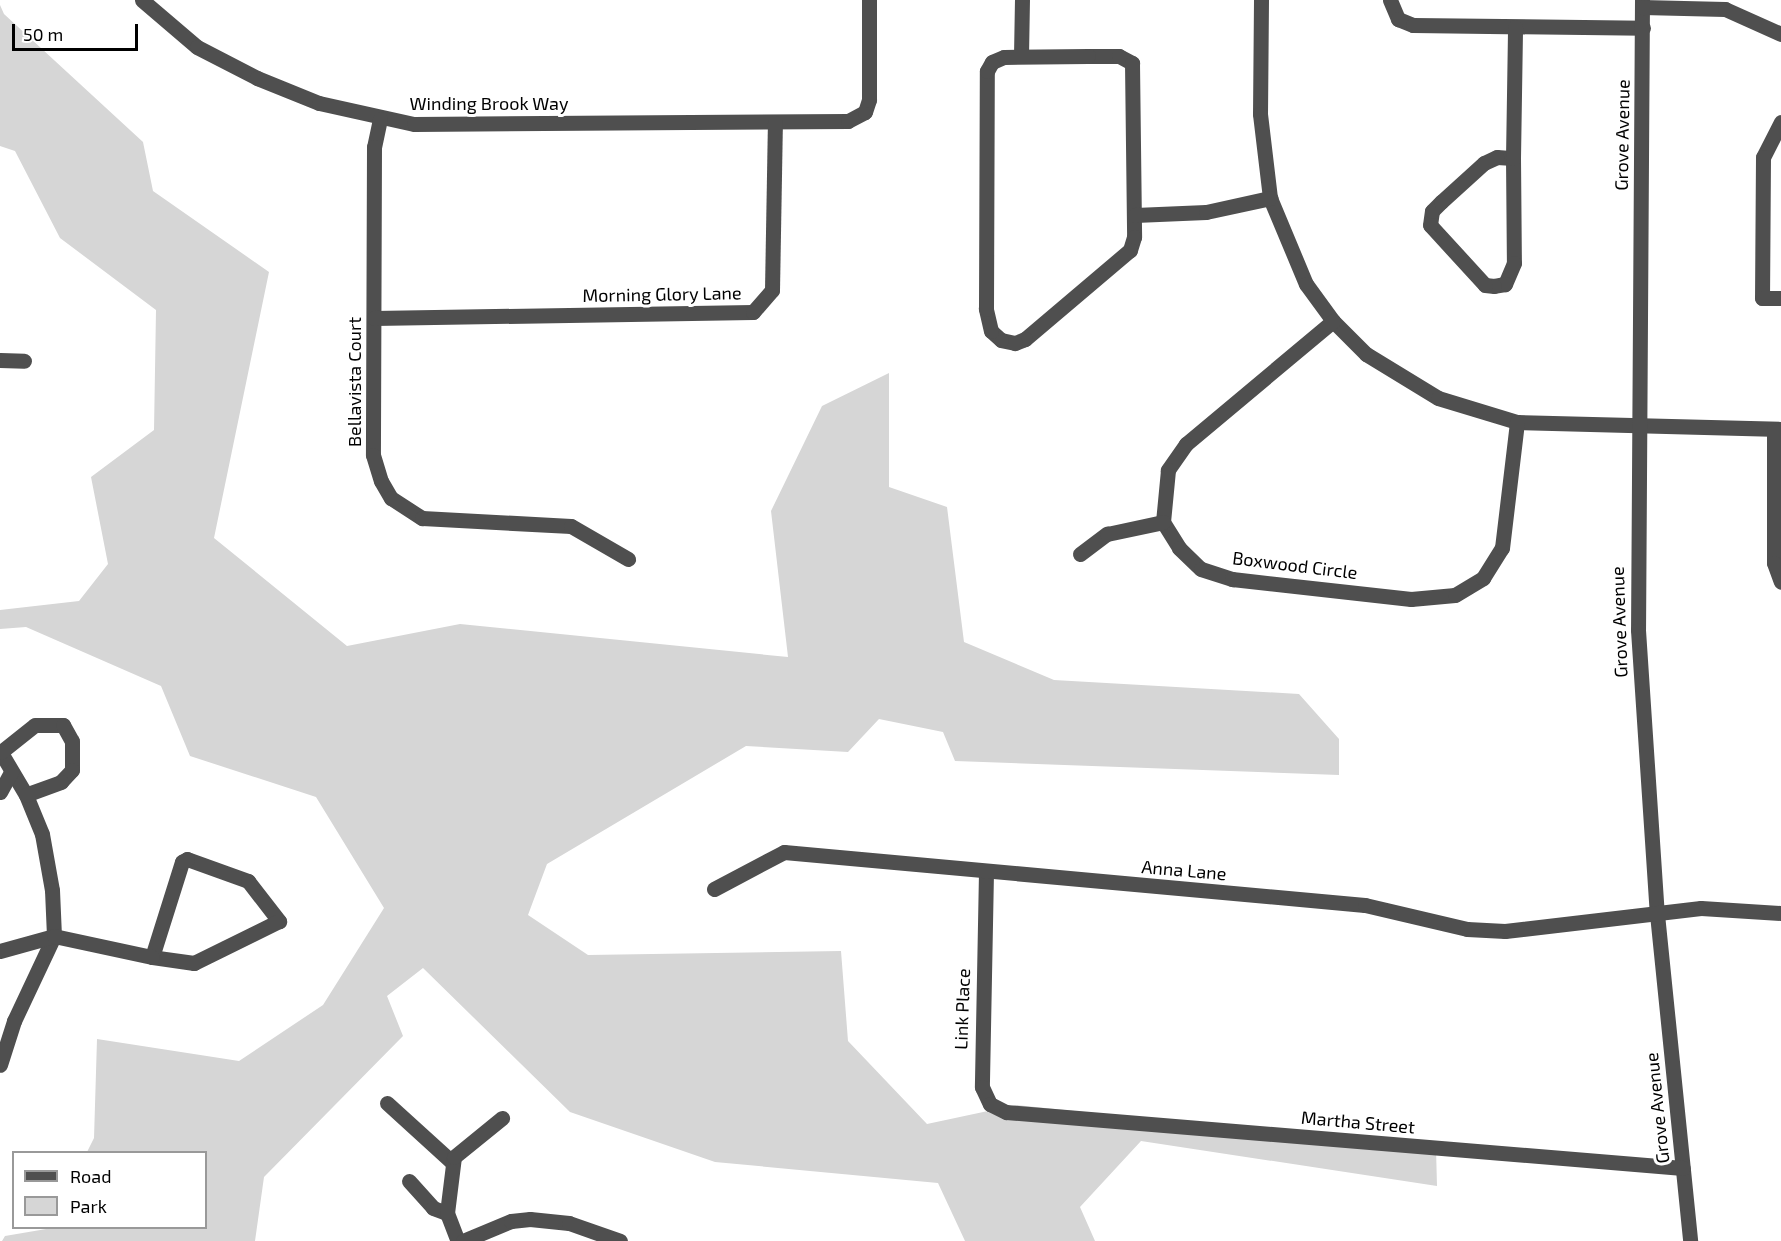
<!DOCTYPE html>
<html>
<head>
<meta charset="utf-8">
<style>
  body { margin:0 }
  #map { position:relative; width:1781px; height:1241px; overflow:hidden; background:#fff; font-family:"Exo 2",sans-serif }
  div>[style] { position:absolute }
  .green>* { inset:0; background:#d6d6d6 }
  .minor>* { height:15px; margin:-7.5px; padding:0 7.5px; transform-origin:7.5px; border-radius:7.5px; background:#4f4f4f }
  span { translate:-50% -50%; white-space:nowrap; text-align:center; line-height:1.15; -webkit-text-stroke:6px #fff; paint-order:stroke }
  .street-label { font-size:18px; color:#000 }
  .legend { position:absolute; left:12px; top:1151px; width:195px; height:78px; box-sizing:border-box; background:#fff; border:2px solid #999; margin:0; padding:8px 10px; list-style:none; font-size:18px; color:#000 }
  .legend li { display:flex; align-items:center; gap:12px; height:30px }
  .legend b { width:30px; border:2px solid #999 }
  .scale { position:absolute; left:12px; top:24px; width:126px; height:27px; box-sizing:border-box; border:3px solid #000; border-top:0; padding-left:8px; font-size:18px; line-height:21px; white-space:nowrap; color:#000; -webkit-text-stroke:4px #fff; paint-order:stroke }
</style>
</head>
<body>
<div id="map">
  <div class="green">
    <i style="clip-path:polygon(0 5px,4px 14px,143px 142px,153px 191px,269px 272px,214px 538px,347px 646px,460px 624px,788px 657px,771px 511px,822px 406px,889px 373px,889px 487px,947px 507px,964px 642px,1054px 680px,1299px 694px,1339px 739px,1339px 775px,955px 761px,943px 732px,879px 719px,848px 752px,746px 746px,547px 864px,528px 915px,588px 955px,841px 951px,848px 1041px,927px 1124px,1016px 1105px,1436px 1148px,1437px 1186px,1141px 1141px,1080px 1207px,1095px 1241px,965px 1241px,938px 1183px,715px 1162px,570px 1112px,423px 968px,387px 996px,403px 1036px,264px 1177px,255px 1241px,2px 1241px,5px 1236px,52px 1228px,206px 1228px,206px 1152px,87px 1152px,94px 1138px,97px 1039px,239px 1061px,323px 1005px,384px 908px,316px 797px,190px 756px,161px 686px,26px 627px,0 629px,0 610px,79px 601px,108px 564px,91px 477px,154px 430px,156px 310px,60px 238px,15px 151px,0 146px)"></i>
  </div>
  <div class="minor">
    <i style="left:142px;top:0;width:72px;rotate:40.5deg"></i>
    <i style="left:197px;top:47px;width:68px;rotate:27.3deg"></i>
    <i style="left:257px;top:78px;width:67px;rotate:22deg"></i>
    <i style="left:319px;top:103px;width:97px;rotate:12.5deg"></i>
    <i style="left:414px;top:124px;width:434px;rotate:-0.4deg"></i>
    <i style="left:848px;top:121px;width:19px;rotate:-28deg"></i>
    <i style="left:865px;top:112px;width:13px;rotate:-72deg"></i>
    <i style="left:869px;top:100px;width:100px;rotate:-90deg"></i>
    <i style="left:1261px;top:0;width:114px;rotate:90.5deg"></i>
    <i style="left:1260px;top:114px;width:85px;rotate:83.2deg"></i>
    <i style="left:1270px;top:198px;width:93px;rotate:67.3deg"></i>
    <i style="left:1306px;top:284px;width:46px;rotate:53.9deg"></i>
    <i style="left:1333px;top:321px;width:47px;rotate:45deg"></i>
    <i style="left:1366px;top:354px;width:84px;rotate:31.4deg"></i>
    <i style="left:1438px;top:398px;width:83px;rotate:16.9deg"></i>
    <i style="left:1517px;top:422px;width:264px;rotate:1.5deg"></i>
    <i style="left:1390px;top:0;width:21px;rotate:67deg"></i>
    <i style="left:1398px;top:19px;width:16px;rotate:22deg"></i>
    <i style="left:1413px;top:25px;width:230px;rotate:0.7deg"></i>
    <i style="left:1642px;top:0;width:630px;rotate:90.36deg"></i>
    <i style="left:1638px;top:630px;width:285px;rotate:86.2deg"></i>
    <i style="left:1657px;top:914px;width:329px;rotate:84.2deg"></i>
    <i style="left:1642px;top:7px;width:83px;rotate:1.4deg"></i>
    <i style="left:1725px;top:9px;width:61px;rotate:24.1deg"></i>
    <i style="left:1021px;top:56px;width:56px;rotate:-89deg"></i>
    <i style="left:1088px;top:56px;width:31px"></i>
    <i style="left:1119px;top:56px;width:15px;rotate:28deg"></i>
    <i style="left:1132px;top:63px;width:174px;rotate:89.3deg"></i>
    <i style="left:1134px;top:237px;width:14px;rotate:107deg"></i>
    <i style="left:1130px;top:250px;width:138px;rotate:139.7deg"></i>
    <i style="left:1025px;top:339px;width:11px;rotate:158deg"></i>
    <i style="left:1015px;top:343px;width:14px;rotate:-168deg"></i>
    <i style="left:1001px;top:340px;width:13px;rotate:-138deg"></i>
    <i style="left:991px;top:331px;width:23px;rotate:-103deg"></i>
    <i style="left:986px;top:309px;width:238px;rotate:-89.8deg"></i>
    <i style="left:987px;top:71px;width:10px;rotate:-61deg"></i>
    <i style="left:992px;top:62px;width:13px;rotate:-23deg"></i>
    <i style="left:1004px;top:57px;width:84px;rotate:-0.7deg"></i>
    <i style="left:380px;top:119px;width:29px;rotate:102deg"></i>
    <i style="left:374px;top:147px;width:308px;rotate:90.2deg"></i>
    <i style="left:373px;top:455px;width:27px;rotate:73deg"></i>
    <i style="left:381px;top:481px;width:20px;rotate:60deg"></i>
    <i style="left:391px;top:498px;width:37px;rotate:33deg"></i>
    <i style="left:422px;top:518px;width:149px;rotate:3.1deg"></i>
    <i style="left:571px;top:526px;width:66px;rotate:30.1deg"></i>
    <i style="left:1781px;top:122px;width:39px;rotate:117deg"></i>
    <i style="left:1763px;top:157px;width:141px;rotate:90.4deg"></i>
    <i style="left:1762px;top:298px;width:19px"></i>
    <i style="left:1497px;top:157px;width:16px;rotate:4deg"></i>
    <i style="left:1513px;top:158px;width:105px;rotate:89.5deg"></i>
    <i style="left:1514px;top:263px;width:23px;rotate:113deg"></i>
    <i style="left:1505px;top:284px;width:11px;rotate:170deg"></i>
    <i style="left:1494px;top:286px;width:9px;rotate:-174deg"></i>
    <i style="left:1485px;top:285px;width:81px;rotate:-132.5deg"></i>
    <i style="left:1430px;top:225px;width:14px;rotate:-82deg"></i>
    <i style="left:1432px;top:211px;width:13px;rotate:-45deg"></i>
    <i style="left:1441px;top:202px;width:58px;rotate:-42.2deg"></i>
    <i style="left:1484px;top:163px;width:14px;rotate:-25deg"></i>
    <i style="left:1513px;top:158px;width:131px;rotate:-89.1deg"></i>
    <i style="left:1135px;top:215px;width:71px;rotate:-2.4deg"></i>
    <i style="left:1206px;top:212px;width:66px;rotate:-12.3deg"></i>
    <i style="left:374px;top:318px;width:379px;rotate:-0.9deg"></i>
    <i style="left:753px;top:312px;width:29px;rotate:-49deg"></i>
    <i style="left:772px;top:290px;width:167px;rotate:-89deg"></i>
    <i style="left:1333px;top:321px;width:192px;rotate:140.1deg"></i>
    <i style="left:1186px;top:444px;width:32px;rotate:125deg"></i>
    <i style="left:1168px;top:470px;width:52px;rotate:95.5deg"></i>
    <i style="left:1163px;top:522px;width:31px;rotate:58deg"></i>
    <i style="left:1179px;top:548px;width:30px;rotate:44deg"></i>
    <i style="left:1201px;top:569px;width:33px;rotate:18deg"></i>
    <i style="left:1232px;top:579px;width:180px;rotate:6.4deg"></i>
    <i style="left:1411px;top:599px;width:44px;rotate:-5.2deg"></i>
    <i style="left:1455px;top:595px;width:33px;rotate:-31deg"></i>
    <i style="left:1483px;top:578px;width:36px;rotate:-58deg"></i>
    <i style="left:1502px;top:548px;width:127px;rotate:-83.2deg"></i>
    <i style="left:0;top:360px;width:24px;rotate:2deg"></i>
    <i style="left:1774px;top:429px;width:134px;rotate:90deg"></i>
    <i style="left:1774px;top:563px;width:20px;rotate:70deg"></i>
    <i style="left:1080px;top:554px;width:34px;rotate:-37deg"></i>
    <i style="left:1107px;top:534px;width:57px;rotate:-12.1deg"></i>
    <i style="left:0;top:751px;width:51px;rotate:59.4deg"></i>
    <i style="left:26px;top:795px;width:42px;rotate:67.7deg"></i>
    <i style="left:42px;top:834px;width:57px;rotate:79.9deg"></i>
    <i style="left:52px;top:890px;width:46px;rotate:87.5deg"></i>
    <i style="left:54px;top:936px;width:94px;rotate:115.2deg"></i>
    <i style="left:14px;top:1021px;width:46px;rotate:107.7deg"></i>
    <i style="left:1px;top:752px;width:43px;rotate:-38.5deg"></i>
    <i style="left:35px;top:725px;width:28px"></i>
    <i style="left:63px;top:725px;width:18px;rotate:61deg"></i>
    <i style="left:72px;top:741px;width:29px;rotate:90deg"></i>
    <i style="left:72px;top:770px;width:16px;rotate:133deg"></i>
    <i style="left:61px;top:782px;width:37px;rotate:160deg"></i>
    <i style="left:0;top:792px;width:23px;rotate:-61deg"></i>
    <i style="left:187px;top:859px;width:65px;rotate:19.8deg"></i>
    <i style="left:248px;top:881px;width:51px;rotate:52.2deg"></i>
    <i style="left:279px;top:921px;width:95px;rotate:153.7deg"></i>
    <i style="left:194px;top:963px;width:42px;rotate:-171.9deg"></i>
    <i style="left:152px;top:957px;width:100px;rotate:-72.5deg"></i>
    <i style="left:182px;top:862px;width:6px;rotate:-31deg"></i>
    <i style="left:986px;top:872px;width:215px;rotate:91.1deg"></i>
    <i style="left:982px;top:1087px;width:19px;rotate:65deg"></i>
    <i style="left:990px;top:1104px;width:18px;rotate:27deg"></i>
    <i style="left:1006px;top:1112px;width:679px;rotate:4.73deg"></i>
    <i style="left:714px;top:889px;width:79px;rotate:-27.9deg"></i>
    <i style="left:784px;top:852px;width:583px;rotate:5.21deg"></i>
    <i style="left:1365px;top:905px;width:105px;rotate:13.2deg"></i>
    <i style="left:1467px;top:929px;width:38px;rotate:3deg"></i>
    <i style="left:1505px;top:931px;width:197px;rotate:-6.7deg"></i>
    <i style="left:1701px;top:908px;width:80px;rotate:3.6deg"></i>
    <i style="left:0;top:951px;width:56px;rotate:-15.5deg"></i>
    <i style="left:54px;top:936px;width:100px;rotate:12.1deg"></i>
    <i style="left:387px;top:1103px;width:89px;rotate:42.3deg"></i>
    <i style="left:409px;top:1181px;width:36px;rotate:48deg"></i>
    <i style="left:433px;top:1208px;width:15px;rotate:20deg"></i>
    <i style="left:447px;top:1213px;width:30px;rotate:69deg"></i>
    <i style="left:447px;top:1213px;width:56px;rotate:-82.9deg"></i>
    <i style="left:454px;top:1157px;width:62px;rotate:-39.1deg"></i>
    <i style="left:463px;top:1241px;width:52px;rotate:-22.6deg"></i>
    <i style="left:511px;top:1221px;width:19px;rotate:-6deg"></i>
    <i style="left:530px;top:1219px;width:39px;rotate:6deg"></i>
    <i style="left:569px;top:1223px;width:54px;rotate:19.4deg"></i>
  </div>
  <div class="street-label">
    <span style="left:489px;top:103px">Winding Brook Way</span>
    <span style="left:1622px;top:135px;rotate:-89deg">Grove Avenue</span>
    <span style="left:662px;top:294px;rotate:-1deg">Morning Glory Lane</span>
    <span style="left:354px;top:382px;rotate:-90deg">Bellavista Court</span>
    <span style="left:1295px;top:565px;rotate:7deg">Boxwood Circle</span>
    <span style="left:1619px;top:622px;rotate:-92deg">Grove Avenue</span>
    <span style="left:1184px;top:870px;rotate:5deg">Anna Lane</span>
    <span style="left:962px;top:1009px;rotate:-88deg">Link Place</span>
    <span style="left:1657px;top:1108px;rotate:-96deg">Grove Avenue</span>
    <span style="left:1358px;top:1122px;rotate:5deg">Martha Street</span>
  </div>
  <ul class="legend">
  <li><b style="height:8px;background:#4f4f4f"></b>Road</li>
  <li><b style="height:16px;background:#d6d6d6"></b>Park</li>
  </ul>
  <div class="scale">50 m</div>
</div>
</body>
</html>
